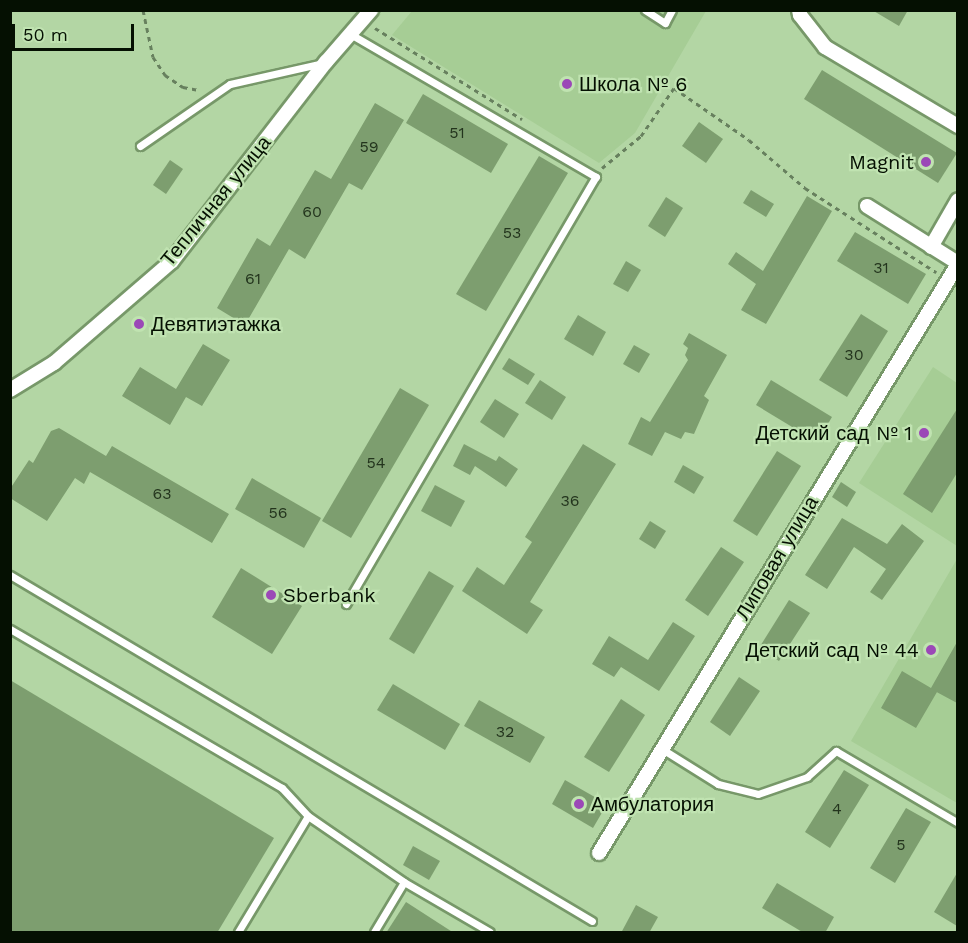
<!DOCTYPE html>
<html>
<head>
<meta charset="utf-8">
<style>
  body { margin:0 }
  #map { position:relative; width:968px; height:943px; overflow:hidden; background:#b3d6a4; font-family:"Work Sans",sans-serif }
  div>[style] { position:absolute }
  .built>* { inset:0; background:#a6cd95 }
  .building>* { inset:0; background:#7d9e6f }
  .path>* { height:3px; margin-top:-1.5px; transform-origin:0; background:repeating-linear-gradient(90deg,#67805e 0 4.5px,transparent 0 9px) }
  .roads { filter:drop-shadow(2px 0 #779869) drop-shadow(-2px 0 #779869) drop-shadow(0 2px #779869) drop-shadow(0 -2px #779869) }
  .service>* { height:7px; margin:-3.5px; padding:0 3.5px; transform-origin:3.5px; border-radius:3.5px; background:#fff }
  .minor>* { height:14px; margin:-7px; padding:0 7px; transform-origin:7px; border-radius:7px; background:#fff }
  .dots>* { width:16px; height:16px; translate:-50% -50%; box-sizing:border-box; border:3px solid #c0e3b1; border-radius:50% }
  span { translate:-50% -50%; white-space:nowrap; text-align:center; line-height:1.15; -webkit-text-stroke:4.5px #c0e3b1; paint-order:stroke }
  .number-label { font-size:16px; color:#23341d }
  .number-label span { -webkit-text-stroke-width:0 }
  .poi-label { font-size:20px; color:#051002 }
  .left { translate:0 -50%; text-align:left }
  .right { translate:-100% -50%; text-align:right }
  .street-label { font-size:20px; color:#051002 }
  .frame { position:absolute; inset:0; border:12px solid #051002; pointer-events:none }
  .scale { position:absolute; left:12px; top:24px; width:122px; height:27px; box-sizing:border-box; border:3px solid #051002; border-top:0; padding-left:8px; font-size:18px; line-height:21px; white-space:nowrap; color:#051002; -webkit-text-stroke:4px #c0e3b1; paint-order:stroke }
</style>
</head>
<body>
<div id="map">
  <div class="built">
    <i style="clip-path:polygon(412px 11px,706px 11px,635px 133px,599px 163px,392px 35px)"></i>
    <i style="clip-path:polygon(933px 367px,957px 383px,957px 546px,859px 483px)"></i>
    <i style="clip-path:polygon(957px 559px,957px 803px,851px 741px)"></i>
  </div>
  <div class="building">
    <i style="clip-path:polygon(872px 10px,908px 10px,899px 26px)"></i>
    <i style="clip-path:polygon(822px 70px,957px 153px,938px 183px,804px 99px)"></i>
    <i style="clip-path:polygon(423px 94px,508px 144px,491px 173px,406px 123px)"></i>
    <i style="clip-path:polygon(375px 103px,404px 120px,362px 190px,349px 183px,305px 259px,289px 249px,245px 325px,217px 308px,257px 238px,270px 246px,315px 170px,331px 179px)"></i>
    <i style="clip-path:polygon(699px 122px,723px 139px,706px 163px,682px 146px)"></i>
    <i style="clip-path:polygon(539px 156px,568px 173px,486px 311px,456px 294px)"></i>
    <i style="clip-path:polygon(170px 160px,183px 169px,166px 194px,153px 185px)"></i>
    <i style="clip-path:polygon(751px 190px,774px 204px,766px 217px,743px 203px)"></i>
    <i style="clip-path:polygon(807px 196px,832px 211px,766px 324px,741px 310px,756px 284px,728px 264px,736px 252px,763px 271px)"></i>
    <i style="clip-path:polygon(666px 197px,683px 208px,665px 237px,648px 226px)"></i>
    <i style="clip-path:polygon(855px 232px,926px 274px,908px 304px,837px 261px)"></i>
    <i style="clip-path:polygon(626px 261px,641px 270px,628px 292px,613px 284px)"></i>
    <i style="clip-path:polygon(861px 314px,888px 331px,847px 397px,819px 380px)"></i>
    <i style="clip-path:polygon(578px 315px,606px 332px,593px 356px,564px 339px)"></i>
    <i style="clip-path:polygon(689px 333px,727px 355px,704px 396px,709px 400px,694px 434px,685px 432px,681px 439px,665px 432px,652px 456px,628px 444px,641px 417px,650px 422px,688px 360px,685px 355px,688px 348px,683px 344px)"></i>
    <i style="clip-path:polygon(203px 344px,230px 360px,202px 406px,186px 397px,170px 425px,122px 396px,140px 367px,176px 389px)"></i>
    <i style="clip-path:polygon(634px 345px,650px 354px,639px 373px,623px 364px)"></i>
    <i style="clip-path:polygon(509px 358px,535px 374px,528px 385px,502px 369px)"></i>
    <i style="clip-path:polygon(540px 380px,566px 397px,552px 420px,525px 403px)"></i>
    <i style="clip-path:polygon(771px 380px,832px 417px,817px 442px,756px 405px)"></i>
    <i style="clip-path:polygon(400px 388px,429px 405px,351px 538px,322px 521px)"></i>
    <i style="clip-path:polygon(495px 399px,519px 414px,504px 438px,480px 422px)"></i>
    <i style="clip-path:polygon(957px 409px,957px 473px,932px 513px,903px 494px)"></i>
    <i style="clip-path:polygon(59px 428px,106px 456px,112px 446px,229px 514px,212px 543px,90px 472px,84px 484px,75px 478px,47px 521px,10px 498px,10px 489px,29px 460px,33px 463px,51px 431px)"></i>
    <i style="clip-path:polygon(464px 444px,496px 461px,499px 456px,518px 469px,506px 487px,475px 466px,470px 475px,453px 466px)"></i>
    <i style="clip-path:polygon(583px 444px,616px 464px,530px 602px,543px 610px,527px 634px,462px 591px,477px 567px,504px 585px,532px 542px,525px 537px)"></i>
    <i style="clip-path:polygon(777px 451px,801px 466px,757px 536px,733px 521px)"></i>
    <i style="clip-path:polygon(683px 465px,704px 477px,694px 494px,674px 482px)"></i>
    <i style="clip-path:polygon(252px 478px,321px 518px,304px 548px,235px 509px)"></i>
    <i style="clip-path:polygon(841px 482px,856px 492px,847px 507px,832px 497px)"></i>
    <i style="clip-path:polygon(435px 485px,465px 501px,451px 527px,421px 511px)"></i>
    <i style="clip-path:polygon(842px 518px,887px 544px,902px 524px,924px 541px,882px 600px,870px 592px,886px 569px,854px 547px,827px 589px,805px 575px)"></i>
    <i style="clip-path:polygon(650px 521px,666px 531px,655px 549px,639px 539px)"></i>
    <i style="clip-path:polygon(721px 547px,744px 562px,708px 616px,685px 600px)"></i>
    <i style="clip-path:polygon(241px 568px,302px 606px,272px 654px,212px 617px)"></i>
    <i style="clip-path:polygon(429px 571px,454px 586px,414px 654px,389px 639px)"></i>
    <i style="clip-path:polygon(789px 600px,810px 613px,779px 661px,759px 648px)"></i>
    <i style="clip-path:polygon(673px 622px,695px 636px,659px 691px,621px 667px,614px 677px,592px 664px,609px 636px,648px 660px)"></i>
    <i style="clip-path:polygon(957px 642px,957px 703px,931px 689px,937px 692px,916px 728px,881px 708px,902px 671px,931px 688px)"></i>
    <i style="clip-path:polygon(739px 677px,760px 691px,730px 736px,710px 722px)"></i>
    <i style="clip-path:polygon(10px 680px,274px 838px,217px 933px,10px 933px)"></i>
    <i style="clip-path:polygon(393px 684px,460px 724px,445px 750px,377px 710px)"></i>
    <i style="clip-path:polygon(621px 699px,645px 715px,609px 772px,584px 757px)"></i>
    <i style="clip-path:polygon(479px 700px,545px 737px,530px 763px,464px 726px)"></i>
    <i style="clip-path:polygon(844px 770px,869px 785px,830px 848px,805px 832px)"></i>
    <i style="clip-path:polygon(565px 780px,607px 804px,593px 828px,552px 804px)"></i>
    <i style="clip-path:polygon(906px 808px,931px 822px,895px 883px,870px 868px)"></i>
    <i style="clip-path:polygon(413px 846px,440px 861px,429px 880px,403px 865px)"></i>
    <i style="clip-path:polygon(957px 873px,957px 926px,934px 912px)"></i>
    <i style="clip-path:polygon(777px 883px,834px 917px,825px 933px,804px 933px,762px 908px)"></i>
    <i style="clip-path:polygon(406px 902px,454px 933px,386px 933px)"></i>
    <i style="clip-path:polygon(636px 905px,658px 917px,649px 933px,621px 933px)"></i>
  </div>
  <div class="path">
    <i style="left:143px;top:10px;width:48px;rotate:78deg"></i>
    <i style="left:153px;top:57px;width:22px;rotate:56deg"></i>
    <i style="left:165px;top:75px;width:22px;rotate:34deg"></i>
    <i style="left:183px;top:87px;width:16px;rotate:11deg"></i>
    <i style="left:375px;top:28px;width:173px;rotate:31.8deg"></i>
    <i style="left:602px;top:168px;width:50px;rotate:-39.4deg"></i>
    <i style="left:641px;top:136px;width:58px;rotate:-55.5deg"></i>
    <i style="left:674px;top:88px;width:91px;rotate:34.7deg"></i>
    <i style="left:749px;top:140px;width:74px;rotate:40.6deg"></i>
    <i style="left:805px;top:188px;width:156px;rotate:32.7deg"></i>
  </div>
  <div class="roads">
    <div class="service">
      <i style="left:645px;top:10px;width:24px;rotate:33deg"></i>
      <i style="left:665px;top:23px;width:15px;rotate:-62deg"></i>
      <i style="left:140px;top:146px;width:109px;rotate:-34.6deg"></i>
      <i style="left:230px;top:84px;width:95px;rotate:-12.7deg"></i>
      <i style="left:10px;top:575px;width:677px;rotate:30.73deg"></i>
      <i style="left:346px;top:604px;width:495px;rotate:-59.7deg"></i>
      <i style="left:596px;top:177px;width:282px;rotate:-149.8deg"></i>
      <i style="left:10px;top:629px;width:315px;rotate:30.3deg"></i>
      <i style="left:282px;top:788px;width:38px;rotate:47deg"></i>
      <i style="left:308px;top:816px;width:116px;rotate:34.5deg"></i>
      <i style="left:404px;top:882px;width:99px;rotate:30.2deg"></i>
      <i style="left:662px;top:749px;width:66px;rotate:32deg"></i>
      <i style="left:718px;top:784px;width:41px;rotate:14deg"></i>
      <i style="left:758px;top:794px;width:52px;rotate:-19.1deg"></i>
      <i style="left:807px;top:777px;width:39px;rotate:-42deg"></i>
      <i style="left:836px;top:751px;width:142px;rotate:30.5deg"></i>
      <i style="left:238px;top:932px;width:135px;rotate:-58.9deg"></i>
      <i style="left:374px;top:932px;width:58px;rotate:-59deg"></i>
    </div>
    <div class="minor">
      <i style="left:799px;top:10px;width:5px;rotate:79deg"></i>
      <i style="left:800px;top:15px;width:41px;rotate:52deg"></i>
      <i style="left:825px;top:47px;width:155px;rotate:30.7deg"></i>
      <i style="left:867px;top:206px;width:107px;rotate:32.1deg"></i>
      <i style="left:931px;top:247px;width:54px;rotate:-60.1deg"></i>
      <i style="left:10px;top:390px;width:52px;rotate:-31.5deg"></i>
      <i style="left:54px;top:363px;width:156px;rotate:-40.8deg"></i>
      <i style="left:172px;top:261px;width:252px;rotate:-52.3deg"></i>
      <i style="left:326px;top:62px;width:69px;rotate:-49.1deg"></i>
      <i style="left:599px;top:853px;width:690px;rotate:-58.64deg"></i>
    </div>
  </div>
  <div class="dots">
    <i style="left:567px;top:84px;background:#9b48b7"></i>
    <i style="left:926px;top:162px;background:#9b48b7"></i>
    <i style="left:139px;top:324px;background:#9b48b7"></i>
    <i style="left:924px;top:433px;background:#9b48b7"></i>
    <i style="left:271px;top:595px;background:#9b48b7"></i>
    <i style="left:931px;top:650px;background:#9b48b7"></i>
    <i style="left:579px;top:804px;background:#9b48b7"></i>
  </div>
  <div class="number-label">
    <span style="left:457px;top:133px">51</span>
    <span style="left:369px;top:147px">59</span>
    <span style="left:312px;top:212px">60</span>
    <span style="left:512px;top:233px">53</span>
    <span style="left:881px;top:268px">31</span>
    <span style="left:253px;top:279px">61</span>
    <span style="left:854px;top:355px">30</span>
    <span style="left:376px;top:463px">54</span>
    <span style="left:162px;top:494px">63</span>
    <span style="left:570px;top:501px">36</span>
    <span style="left:278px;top:513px">56</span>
    <span style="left:505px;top:732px">32</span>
    <span style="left:837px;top:809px">4</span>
    <span style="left:901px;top:845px">5</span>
  </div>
  <div class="poi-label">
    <span class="left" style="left:579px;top:84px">Школа № 6</span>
    <span class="right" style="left:914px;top:162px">Magnit</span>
    <span class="left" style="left:151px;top:324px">Девятиэтажка</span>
    <span class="right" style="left:912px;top:433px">Детский сад № 1</span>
    <span class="left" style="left:283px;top:595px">Sberbank</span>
    <span class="right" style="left:919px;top:650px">Детский сад № 44</span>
    <span class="left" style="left:591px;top:804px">Амбулатория</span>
  </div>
  <div class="street-label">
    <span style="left:216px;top:201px;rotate:-51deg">Тепличная улица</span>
    <span style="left:777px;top:558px;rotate:-59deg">Липовая улица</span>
  </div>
  <div class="frame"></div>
  <div class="scale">50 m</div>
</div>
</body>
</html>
